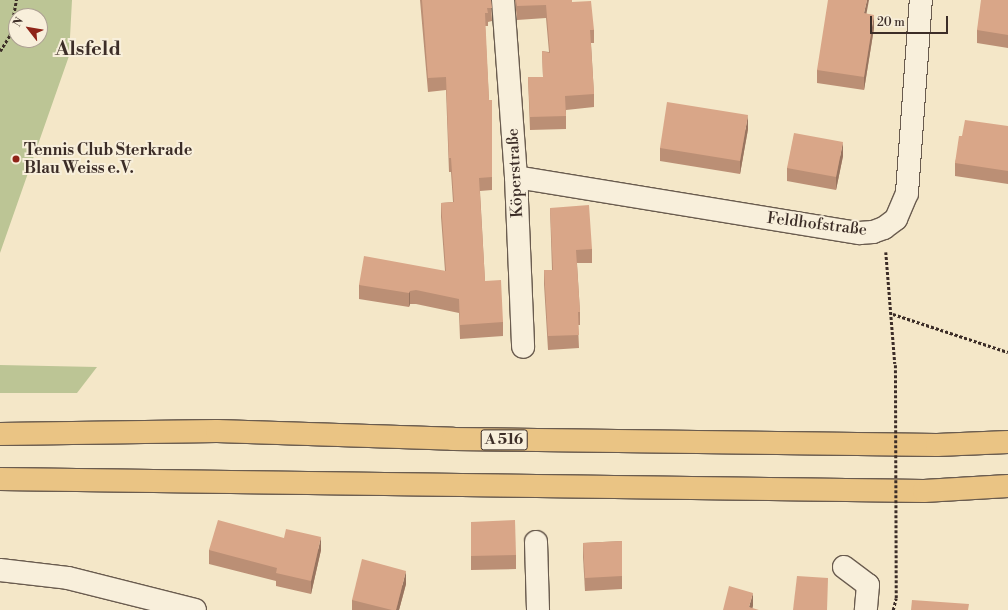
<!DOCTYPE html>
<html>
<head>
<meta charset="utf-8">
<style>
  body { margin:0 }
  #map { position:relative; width:1008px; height:610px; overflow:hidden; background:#f4e7c8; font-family:"Libre Bodoni",serif }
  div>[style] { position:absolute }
  .green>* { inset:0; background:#bcc595 }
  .path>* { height:2.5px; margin-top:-1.25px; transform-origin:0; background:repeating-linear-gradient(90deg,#3c2d27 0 3px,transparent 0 5px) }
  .roads { filter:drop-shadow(1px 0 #6a5c4f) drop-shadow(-1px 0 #6a5c4f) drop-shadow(0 1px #6a5c4f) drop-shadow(0 -1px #6a5c4f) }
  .minor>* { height:22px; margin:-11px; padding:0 11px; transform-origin:11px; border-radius:11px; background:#f8efdb }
  .motorway>* { height:22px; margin:-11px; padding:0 11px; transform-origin:11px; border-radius:11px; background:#eac484 }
  .path-bridge>* { height:2.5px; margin-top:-1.25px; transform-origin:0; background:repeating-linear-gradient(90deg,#3c2d27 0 3px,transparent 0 5px) }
  .wall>* { inset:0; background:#bb8f75 }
  .shaded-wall>* { inset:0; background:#98745f }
  .building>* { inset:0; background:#d9a688 }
  .dots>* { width:11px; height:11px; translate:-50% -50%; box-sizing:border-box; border:2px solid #f8efdb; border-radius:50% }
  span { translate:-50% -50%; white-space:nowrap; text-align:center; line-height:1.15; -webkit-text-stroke:4px #f8efdb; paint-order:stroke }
  .shield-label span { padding:1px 3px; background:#f8efdb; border:1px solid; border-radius:3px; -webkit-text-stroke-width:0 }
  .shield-label { font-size:15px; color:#3c2d27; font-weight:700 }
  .poi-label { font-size:16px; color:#3c2d27; font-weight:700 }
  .left { translate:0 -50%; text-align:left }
  .street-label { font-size:16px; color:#3c2d27 }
  .district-label { font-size:20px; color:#3c2d27; font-weight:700 }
  .north { position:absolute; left:8px; top:8px; width:40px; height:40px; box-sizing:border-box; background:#f8efdb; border:1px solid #ada193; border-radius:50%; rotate:301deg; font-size:11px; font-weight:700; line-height:16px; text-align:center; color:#3c2d27 }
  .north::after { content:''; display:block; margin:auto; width:14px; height:18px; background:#8f2418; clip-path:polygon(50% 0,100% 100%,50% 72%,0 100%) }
  .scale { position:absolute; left:870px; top:16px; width:78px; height:18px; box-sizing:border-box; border:2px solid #3c2d27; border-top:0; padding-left:5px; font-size:12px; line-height:14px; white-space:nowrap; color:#3c2d27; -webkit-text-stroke:3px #f8efdb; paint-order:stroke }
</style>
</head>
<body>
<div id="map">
  <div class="green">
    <i style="clip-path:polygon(evenodd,0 0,72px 0,69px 56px,0 253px,0 0,16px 16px,40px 16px,40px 40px,16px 40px,16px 16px)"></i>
    <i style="clip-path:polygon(0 365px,97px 367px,77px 393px,0 393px)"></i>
  </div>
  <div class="path">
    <i style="left:0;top:51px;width:19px;rotate:-58deg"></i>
    <i style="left:10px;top:35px;width:36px;rotate:-80deg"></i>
    <i style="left:886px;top:252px;width:112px;rotate:85.4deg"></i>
    <i style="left:893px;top:314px;width:121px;rotate:18.3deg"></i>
  </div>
  <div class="roads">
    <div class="minor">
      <i style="left:503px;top:0;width:177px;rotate:85.8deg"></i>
      <i style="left:516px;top:177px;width:170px;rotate:87.6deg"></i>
      <i style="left:516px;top:177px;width:348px;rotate:9.3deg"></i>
      <i style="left:859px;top:233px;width:14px;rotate:-4deg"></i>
      <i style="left:873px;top:232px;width:12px;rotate:-20deg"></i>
      <i style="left:884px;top:228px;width:15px;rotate:-37deg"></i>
      <i style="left:896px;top:219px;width:28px;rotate:-67deg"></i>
      <i style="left:907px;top:193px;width:194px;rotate:-85.9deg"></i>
      <i style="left:536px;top:542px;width:68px;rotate:88.3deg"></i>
      <i style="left:844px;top:567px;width:30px;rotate:37deg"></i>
      <i style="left:868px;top:585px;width:25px;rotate:95deg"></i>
      <i style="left:0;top:570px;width:68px;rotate:6.7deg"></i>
      <i style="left:68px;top:578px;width:131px;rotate:14.1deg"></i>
    </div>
    <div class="motorway">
      <i style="left:0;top:434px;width:217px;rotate:-0.8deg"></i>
      <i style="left:217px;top:431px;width:236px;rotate:1.9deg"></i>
      <i style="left:453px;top:439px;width:484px;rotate:0.7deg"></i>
      <i style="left:937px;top:445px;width:71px;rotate:-2.4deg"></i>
      <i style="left:0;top:479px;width:924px;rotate:0.74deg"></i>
      <i style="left:924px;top:491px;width:84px;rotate:-3.4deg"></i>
    </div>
  </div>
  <div class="path-bridge">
    <i style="left:893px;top:610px;width:12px;rotate:-76deg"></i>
    <i style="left:896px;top:598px;width:234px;rotate:-90.2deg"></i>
  </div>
  <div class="wall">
    <i style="clip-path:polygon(420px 0,491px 0,492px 21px,488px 22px,488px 26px,485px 26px,489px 100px,492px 100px,492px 190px,480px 191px,485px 281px,503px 322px,503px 336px,460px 339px,459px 313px,416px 304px,410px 304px,409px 307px,359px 299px,359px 285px,445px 271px,441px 217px,441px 203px,453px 202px,451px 172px,449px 172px,446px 90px,428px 92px)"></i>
    <i style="clip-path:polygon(515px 0,572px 0,572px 2px,594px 30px,594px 43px,591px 43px,594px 94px,594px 107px,566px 110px,566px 129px,530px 130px,528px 77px,543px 77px,542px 51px,549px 52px,546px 18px,517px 20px)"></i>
    <i style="clip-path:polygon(1008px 0,1008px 48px,977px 43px,977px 30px)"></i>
    <i style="clip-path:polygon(867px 14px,874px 28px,864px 90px,817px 83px,817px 70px)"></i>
    <i style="clip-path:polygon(1008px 126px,1008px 184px,955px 176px,955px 163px,962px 136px)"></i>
    <i style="clip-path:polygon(748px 129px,740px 174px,660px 161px,660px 148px)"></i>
    <i style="clip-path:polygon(843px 156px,836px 190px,787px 181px,787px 168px)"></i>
    <i style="clip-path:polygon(550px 208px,592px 249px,592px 263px,577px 263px,580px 312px,580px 325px,578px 325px,579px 348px,548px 350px,544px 284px,544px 270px,552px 270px)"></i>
    <i style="clip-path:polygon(471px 522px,516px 555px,516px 569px,471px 570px)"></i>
    <i style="clip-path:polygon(284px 538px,321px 550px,311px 594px,276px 586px,276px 581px,209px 564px,209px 550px)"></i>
    <i style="clip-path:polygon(622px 541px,622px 589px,585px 591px,583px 557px,583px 543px)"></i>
    <i style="clip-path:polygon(406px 584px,399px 610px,352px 610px,352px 600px)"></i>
  </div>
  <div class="shaded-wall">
    <i style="clip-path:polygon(867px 0,869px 0,864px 27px,864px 13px)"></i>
    <i style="clip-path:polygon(874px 15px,874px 28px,864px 90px,864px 77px)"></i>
    <i style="clip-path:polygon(748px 115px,748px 129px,740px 174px,740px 161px)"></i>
    <i style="clip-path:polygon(843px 142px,843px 156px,836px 190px,836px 177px)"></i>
    <i style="clip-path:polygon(410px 291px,410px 304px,409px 307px,409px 293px)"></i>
    <i style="clip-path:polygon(321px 537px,321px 550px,311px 594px,311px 581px)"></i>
    <i style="clip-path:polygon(406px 571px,406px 584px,399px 610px,396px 610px)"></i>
    <i style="clip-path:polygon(753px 593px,753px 606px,752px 610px,749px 607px)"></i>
  </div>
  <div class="building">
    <i style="clip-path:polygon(422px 0,491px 0,492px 8px,487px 8px,488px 13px,485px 13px,489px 100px,492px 100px,492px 177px,479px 178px,485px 281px,501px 280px,503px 322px,460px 325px,459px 299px,416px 290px,410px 291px,409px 293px,359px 285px,364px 256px,446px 271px,441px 203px,454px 202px,451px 158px,449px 158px,446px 77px,428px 78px)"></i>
    <i style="clip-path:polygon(516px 0,572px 0,572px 2px,591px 1px,594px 30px,590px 30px,594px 94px,565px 96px,566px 116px,530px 117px,528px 77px,543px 77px,542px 51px,550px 53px,546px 5px,517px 6px)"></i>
    <i style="clip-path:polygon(828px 0,867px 0,864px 13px,874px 15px,864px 77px,817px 70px)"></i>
    <i style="clip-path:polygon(981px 0,1008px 0,1008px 35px,977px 30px)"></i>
    <i style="clip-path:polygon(667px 102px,748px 115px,740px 161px,660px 148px)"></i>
    <i style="clip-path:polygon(965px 120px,1008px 126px,1008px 171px,955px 163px,959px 136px,962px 136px)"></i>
    <i style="clip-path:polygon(794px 133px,843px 142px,836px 177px,787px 168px)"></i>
    <i style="clip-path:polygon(589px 205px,592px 249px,576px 250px,580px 312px,578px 312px,579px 335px,548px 336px,544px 270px,553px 270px,550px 208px)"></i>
    <i style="clip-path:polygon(218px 520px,284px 538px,286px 529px,321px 537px,311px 581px,276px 573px,277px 568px,209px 550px)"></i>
    <i style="clip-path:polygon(515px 520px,516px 555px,471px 556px,471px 522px)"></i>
    <i style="clip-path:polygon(622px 541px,622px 576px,585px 578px,583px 543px)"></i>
    <i style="clip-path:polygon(362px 559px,406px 571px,396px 610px,392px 610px,352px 600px)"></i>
    <i style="clip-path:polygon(797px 576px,828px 578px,827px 610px,793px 610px)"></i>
    <i style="clip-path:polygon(729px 586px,753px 593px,749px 607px,759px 610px,723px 610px)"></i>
    <i style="clip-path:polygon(912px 600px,969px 604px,968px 610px,911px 610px)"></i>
  </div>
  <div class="dots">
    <i style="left:16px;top:159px;background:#8f2418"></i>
  </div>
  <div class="shield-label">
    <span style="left:504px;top:440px">A 516</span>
  </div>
  <div class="poi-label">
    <span class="left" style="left:24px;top:159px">Tennis Club Sterkrade<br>Blau Weiss e.V.</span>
  </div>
  <div class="street-label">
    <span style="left:515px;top:173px;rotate:-93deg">Köperstraße</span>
    <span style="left:817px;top:224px;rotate:7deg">Feldhofstraße</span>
  </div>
  <div class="district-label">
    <span style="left:88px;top:49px">Alsfeld</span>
  </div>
  <div class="north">N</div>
  <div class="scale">20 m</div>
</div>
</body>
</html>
